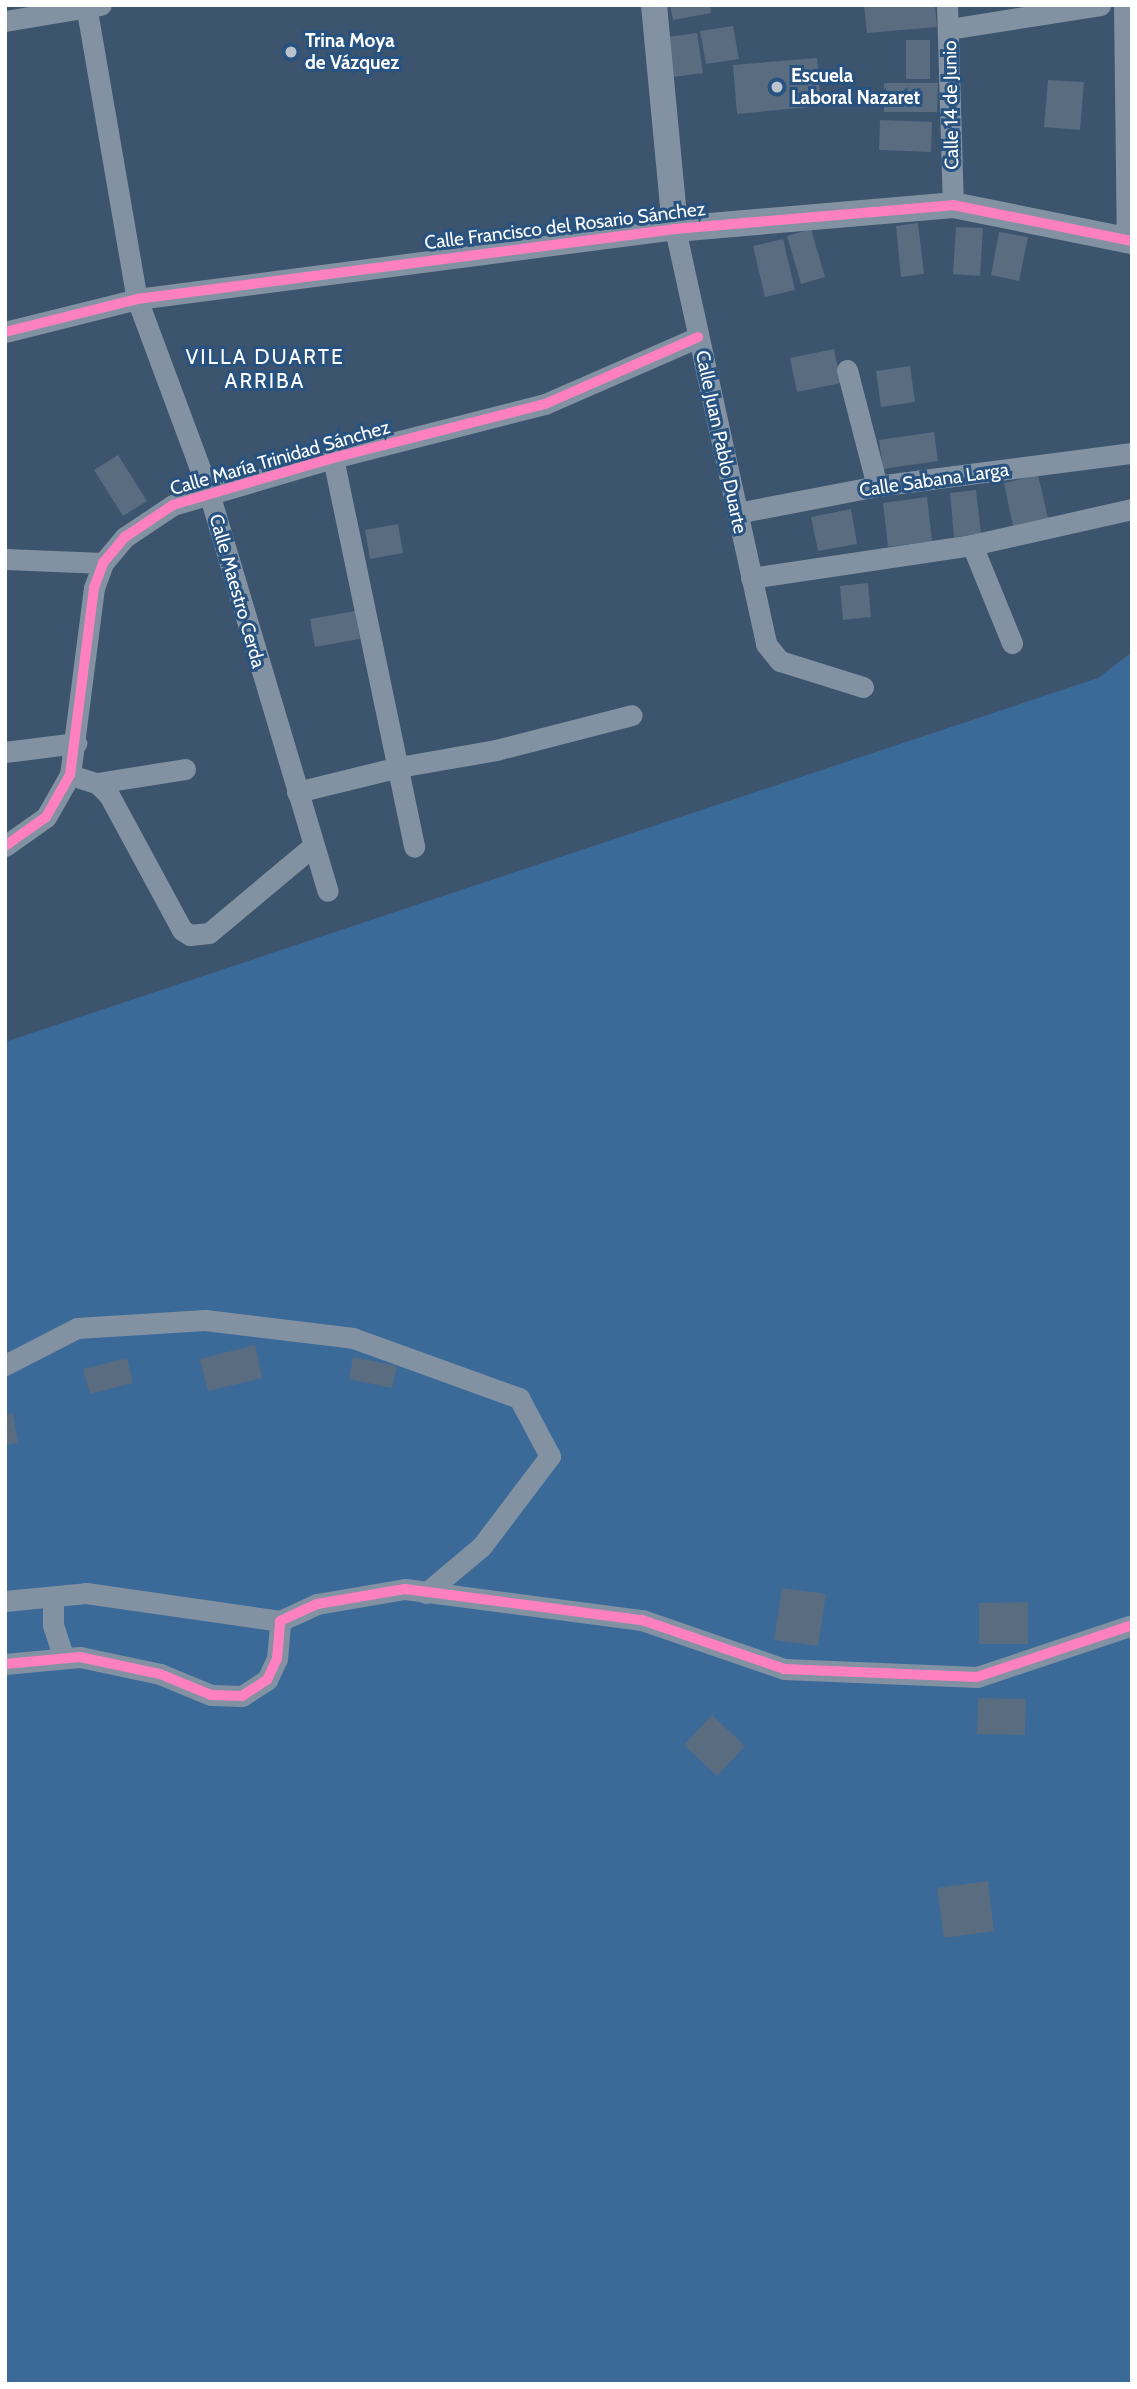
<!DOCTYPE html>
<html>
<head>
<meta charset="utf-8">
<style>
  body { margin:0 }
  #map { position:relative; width:1137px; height:2389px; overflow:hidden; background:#3c546d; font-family:Cabin,sans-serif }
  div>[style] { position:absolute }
  .green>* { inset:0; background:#3c6a98 }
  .building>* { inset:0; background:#596c80 }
  .minor>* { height:21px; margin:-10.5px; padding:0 10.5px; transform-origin:10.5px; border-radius:10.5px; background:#8292a3 }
  .tertiary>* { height:26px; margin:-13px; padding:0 13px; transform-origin:13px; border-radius:13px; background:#8292a3 }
  .cycleway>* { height:10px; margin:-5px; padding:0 5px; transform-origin:5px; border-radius:5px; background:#ff80c0 }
  .dots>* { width:19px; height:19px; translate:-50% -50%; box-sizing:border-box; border:4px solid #285381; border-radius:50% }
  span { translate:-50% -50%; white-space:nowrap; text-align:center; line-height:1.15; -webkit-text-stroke:6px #285381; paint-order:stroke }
  .poi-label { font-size:19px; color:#fff; font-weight:700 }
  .left { translate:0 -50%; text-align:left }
  .street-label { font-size:19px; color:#fff }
  .neighbourhood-label { font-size:21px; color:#fff; letter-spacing:2px }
  .frame { position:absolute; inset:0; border:7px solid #fff; pointer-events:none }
</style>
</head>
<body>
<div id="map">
  <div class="green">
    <i style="clip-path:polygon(1132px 652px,1132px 2384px,5px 2384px,5px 1042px,1098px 678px)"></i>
  </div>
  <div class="building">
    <i style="clip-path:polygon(670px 5px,710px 5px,711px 13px,673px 20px)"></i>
    <i style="clip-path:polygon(864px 5px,935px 5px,937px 27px,867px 33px)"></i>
    <i style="clip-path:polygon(733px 26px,739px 59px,706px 64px,700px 31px)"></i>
    <i style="clip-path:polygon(697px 33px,703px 73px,673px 77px,667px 37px)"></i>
    <i style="clip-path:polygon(906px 40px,930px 40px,930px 79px,906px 79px)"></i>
    <i style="clip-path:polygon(817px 58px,821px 106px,737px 114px,733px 65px)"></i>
    <i style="clip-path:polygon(1048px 80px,1084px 82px,1080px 130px,1044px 127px)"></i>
    <i style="clip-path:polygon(884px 83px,938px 83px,937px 112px,884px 112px)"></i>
    <i style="clip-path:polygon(880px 120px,932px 122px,931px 152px,879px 150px)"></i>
    <i style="clip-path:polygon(918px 223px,924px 274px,901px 277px,896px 226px)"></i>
    <i style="clip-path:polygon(956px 227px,983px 228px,980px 276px,953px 274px)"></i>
    <i style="clip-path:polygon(811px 229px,825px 277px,801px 284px,787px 236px)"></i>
    <i style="clip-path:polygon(999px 232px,1028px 237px,1019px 281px,991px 275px)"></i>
    <i style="clip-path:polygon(783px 239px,795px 290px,765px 297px,753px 246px)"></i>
    <i style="clip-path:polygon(834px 349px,841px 383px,797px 392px,790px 358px)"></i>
    <i style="clip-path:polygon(910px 366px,915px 402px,881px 407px,876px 371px)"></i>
    <i style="clip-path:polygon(934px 432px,938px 461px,883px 469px,879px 440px)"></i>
    <i style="clip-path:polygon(118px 455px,147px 501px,123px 516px,94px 470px)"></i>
    <i style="clip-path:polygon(1038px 475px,1048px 518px,1013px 526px,1004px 483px)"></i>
    <i style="clip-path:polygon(976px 490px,981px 534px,954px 537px,950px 493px)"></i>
    <i style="clip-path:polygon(927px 497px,932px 541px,888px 547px,883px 503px)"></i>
    <i style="clip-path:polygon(851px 509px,857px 544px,818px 551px,811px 517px)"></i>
    <i style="clip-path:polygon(398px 524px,403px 553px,370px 559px,365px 530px)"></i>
    <i style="clip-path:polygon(868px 583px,871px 617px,843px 620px,840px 586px)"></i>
    <i style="clip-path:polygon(355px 611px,360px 639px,315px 647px,310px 619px)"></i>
    <i style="clip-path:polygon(255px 1345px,262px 1378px,208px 1391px,200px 1359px)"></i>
    <i style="clip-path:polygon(353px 1357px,397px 1366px,392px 1388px,349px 1379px)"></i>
    <i style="clip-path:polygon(127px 1358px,133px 1383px,90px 1394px,83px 1369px)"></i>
    <i style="clip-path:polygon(13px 1413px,18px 1443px,5px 1445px,5px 1415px)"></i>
    <i style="clip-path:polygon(782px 1588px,826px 1594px,818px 1646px,774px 1640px)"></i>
    <i style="clip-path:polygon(1028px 1602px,1028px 1644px,979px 1644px,979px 1603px)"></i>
    <i style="clip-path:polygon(978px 1698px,1026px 1699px,1025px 1735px,977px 1734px)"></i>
    <i style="clip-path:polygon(712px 1715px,745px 1746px,717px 1776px,684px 1745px)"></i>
    <i style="clip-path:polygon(988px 1881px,994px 1931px,944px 1938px,937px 1888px)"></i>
  </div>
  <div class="minor">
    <i style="left:86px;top:5px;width:298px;rotate:80.2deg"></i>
    <i style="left:137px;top:299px;width:207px;rotate:69.6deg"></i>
    <i style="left:209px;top:493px;width:415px;rotate:73.4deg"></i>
    <i style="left:947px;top:5px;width:200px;rotate:88.3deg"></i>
    <i style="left:1124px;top:5px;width:235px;rotate:89.3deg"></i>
    <i style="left:5px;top:21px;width:97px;rotate:-9.5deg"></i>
    <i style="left:949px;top:29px;width:153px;rotate:-9deg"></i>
    <i style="left:5px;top:332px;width:136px;rotate:-14deg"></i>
    <i style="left:137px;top:299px;width:543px;rotate:-7.41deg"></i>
    <i style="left:675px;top:229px;width:425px;rotate:77.6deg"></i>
    <i style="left:766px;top:644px;width:22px;rotate:51deg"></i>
    <i style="left:780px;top:661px;width:87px;rotate:17.4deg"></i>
    <i style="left:847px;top:370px;width:120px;rotate:75.5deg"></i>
    <i style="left:333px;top:458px;width:397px;rotate:78.2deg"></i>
    <i style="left:737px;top:513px;width:143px;rotate:-10.9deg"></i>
    <i style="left:877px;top:486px;width:257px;rotate:-7.4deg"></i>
    <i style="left:972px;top:545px;width:106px;rotate:67.8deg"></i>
    <i style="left:5px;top:559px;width:98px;rotate:2.3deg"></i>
    <i style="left:751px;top:578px;width:223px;rotate:-8.5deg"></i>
    <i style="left:972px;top:545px;width:164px;rotate:-12.7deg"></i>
    <i style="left:5px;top:752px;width:72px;rotate:-7.2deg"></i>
    <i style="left:70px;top:775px;width:28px;rotate:17deg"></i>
    <i style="left:97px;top:783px;width:17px;rotate:45deg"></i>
    <i style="left:109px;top:795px;width:153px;rotate:61.6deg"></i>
    <i style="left:182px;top:930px;width:9px;rotate:32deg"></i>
    <i style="left:190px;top:935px;width:19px;rotate:-6deg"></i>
    <i style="left:209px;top:933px;width:136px;rotate:-39.9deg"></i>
    <i style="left:97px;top:783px;width:89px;rotate:-9deg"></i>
    <i style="left:297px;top:792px;width:105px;rotate:-13.8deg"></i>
    <i style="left:399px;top:767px;width:98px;rotate:-9.9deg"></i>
    <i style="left:496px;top:750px;width:140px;rotate:-14.4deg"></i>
    <i style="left:5px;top:846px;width:50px;rotate:-35.3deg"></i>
    <i style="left:46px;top:817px;width:48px;rotate:-60.3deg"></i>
    <i style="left:70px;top:775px;width:189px;rotate:-82.7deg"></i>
    <i style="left:94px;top:588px;width:27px;rotate:-70deg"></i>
    <i style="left:103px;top:563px;width:34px;rotate:-50deg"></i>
    <i style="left:125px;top:537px;width:58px;rotate:-33.7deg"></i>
    <i style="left:173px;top:505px;width:167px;rotate:-16.4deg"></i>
    <i style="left:333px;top:458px;width:219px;rotate:-14.3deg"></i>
    <i style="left:545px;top:404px;width:167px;rotate:-23.6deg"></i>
    <i style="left:5px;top:1365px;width:81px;rotate:-27.2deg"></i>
    <i style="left:77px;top:1328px;width:128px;rotate:-3.6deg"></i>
    <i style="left:205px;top:1320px;width:149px;rotate:6.9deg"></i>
    <i style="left:353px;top:1338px;width:177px;rotate:19.9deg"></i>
    <i style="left:519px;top:1398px;width:66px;rotate:61.9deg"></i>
    <i style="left:550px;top:1456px;width:113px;rotate:127.1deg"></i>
    <i style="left:482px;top:1546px;width:73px;rotate:140deg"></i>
    <i style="left:53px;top:1597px;width:28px;rotate:90deg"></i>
    <i style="left:53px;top:1625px;width:35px;rotate:72deg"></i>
    <i style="left:5px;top:1601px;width:81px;rotate:-5.6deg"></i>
    <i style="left:86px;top:1593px;width:196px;rotate:8.2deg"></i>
    <i style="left:5px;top:1664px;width:75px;rotate:-5.3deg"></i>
    <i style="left:80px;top:1657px;width:82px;rotate:12deg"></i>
    <i style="left:160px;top:1674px;width:55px;rotate:22.4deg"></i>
    <i style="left:211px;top:1695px;width:31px;rotate:2deg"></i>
    <i style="left:242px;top:1696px;width:30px;rotate:-33deg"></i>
    <i style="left:267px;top:1680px;width:23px;rotate:-65deg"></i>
    <i style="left:277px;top:1659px;width:38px;rotate:-85deg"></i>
    <i style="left:280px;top:1621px;width:41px;rotate:-24.7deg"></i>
    <i style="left:317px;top:1604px;width:89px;rotate:-9.7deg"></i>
    <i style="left:405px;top:1589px;width:239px;rotate:7.5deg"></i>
    <i style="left:642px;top:1620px;width:150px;rotate:19deg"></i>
    <i style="left:784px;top:1669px;width:193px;rotate:2.4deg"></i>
    <i style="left:977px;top:1677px;width:163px;rotate:-18.5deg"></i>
  </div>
  <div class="tertiary">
    <i style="left:654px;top:5px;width:225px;rotate:84.6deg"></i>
    <i style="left:675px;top:229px;width:279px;rotate:-4.9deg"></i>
    <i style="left:953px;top:205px;width:183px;rotate:11.4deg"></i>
  </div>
  <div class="cycleway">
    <i style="left:5px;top:332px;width:136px;rotate:-14deg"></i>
    <i style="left:137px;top:299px;width:543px;rotate:-7.41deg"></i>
    <i style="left:675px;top:229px;width:279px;rotate:-4.9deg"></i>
    <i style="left:953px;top:205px;width:183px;rotate:11.4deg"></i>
    <i style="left:5px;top:846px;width:50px;rotate:-35.3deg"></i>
    <i style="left:46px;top:817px;width:48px;rotate:-60.3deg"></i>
    <i style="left:70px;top:775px;width:189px;rotate:-82.7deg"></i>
    <i style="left:94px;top:588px;width:27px;rotate:-70deg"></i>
    <i style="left:103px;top:563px;width:34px;rotate:-50deg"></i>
    <i style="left:125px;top:537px;width:58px;rotate:-33.7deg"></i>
    <i style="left:173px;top:505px;width:167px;rotate:-16.4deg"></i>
    <i style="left:333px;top:458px;width:219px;rotate:-14.3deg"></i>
    <i style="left:545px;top:404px;width:167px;rotate:-23.6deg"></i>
    <i style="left:5px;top:1664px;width:75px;rotate:-5.3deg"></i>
    <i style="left:80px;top:1657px;width:82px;rotate:12deg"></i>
    <i style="left:160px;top:1674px;width:55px;rotate:22.4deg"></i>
    <i style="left:211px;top:1695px;width:31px;rotate:2deg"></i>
    <i style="left:242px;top:1696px;width:30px;rotate:-33deg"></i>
    <i style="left:267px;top:1680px;width:23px;rotate:-65deg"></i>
    <i style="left:277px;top:1659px;width:38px;rotate:-85deg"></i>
    <i style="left:280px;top:1621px;width:41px;rotate:-24.7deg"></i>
    <i style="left:317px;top:1604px;width:89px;rotate:-9.7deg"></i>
    <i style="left:405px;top:1589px;width:239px;rotate:7.5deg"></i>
    <i style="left:642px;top:1620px;width:150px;rotate:19deg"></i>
    <i style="left:784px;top:1669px;width:193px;rotate:2.4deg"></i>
    <i style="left:977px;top:1677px;width:163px;rotate:-18.5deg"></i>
  </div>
  <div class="dots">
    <i style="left:291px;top:52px;background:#bbc3cc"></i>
    <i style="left:777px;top:87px;background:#bbc3cc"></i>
  </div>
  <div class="poi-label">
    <span class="left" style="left:305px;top:52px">Trina Moya<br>de Vázquez</span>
    <span class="left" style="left:791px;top:87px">Escuela<br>Laboral Nazaret</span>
  </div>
  <div class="street-label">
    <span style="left:951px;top:105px;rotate:-91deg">Calle 14 de Junio</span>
    <span style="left:565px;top:226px;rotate:-7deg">Calle Francisco del Rosario Sánchez</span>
    <span style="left:721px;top:442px;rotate:78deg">Calle Juan Pablo Duarte</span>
    <span style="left:280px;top:458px;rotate:-16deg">Calle María Trinidad Sánchez</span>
    <span style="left:934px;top:480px;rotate:-8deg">Calle Sabana Larga</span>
    <span style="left:237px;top:591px;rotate:74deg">Calle Maestro Cerda</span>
  </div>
  <div class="neighbourhood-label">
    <span style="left:265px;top:369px">VILLA DUARTE<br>ARRIBA</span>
  </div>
  <div class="frame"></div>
</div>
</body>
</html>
